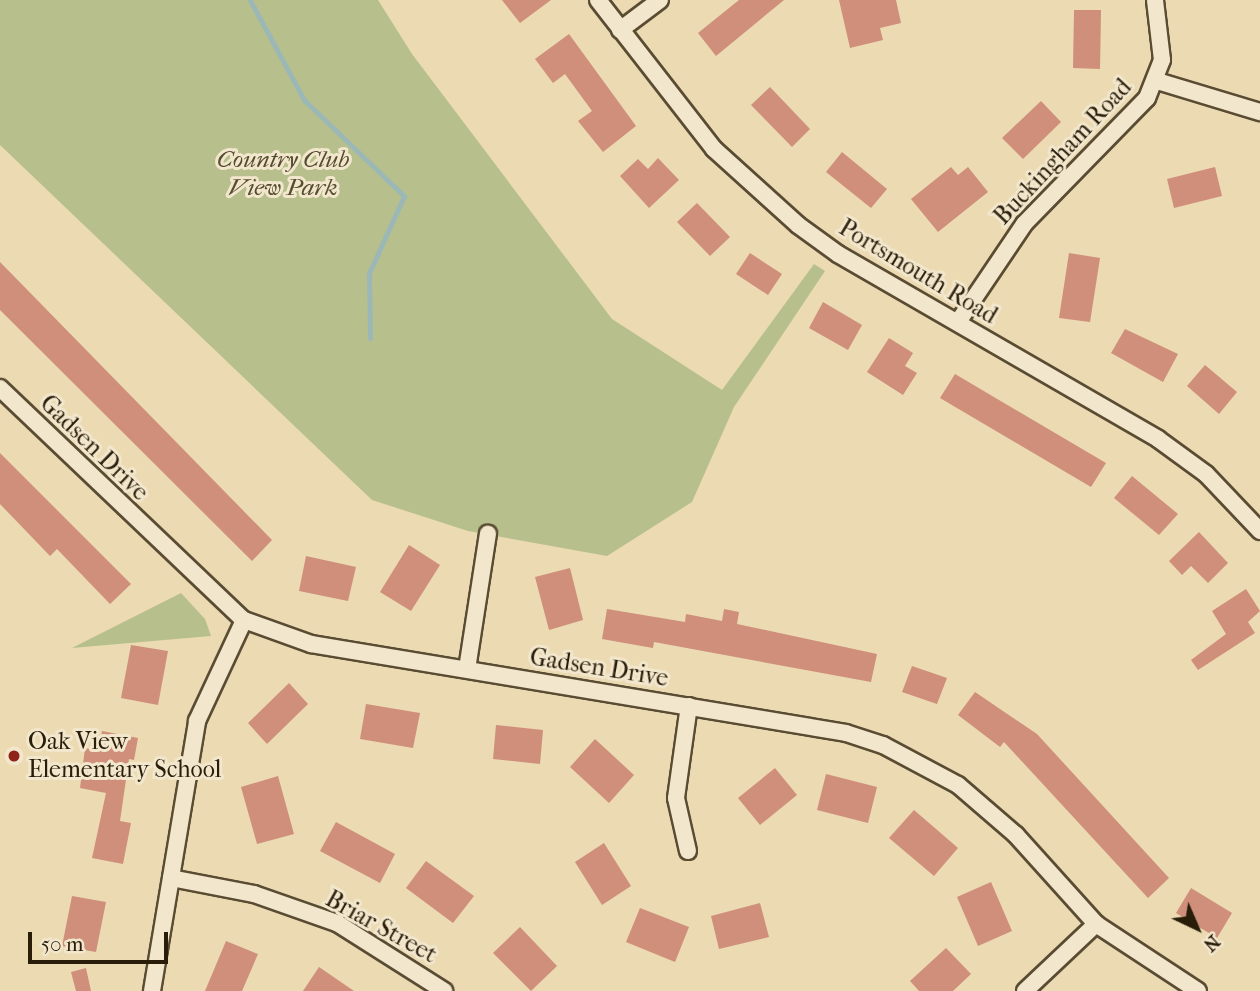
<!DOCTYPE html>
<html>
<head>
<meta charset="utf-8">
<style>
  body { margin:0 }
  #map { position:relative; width:1260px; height:991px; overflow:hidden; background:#ebdab2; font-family:"IM FELL French Canon",serif }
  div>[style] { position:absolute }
  .green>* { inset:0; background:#b7c08c }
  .stream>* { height:5px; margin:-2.5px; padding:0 2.5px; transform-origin:2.5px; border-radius:2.5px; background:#9cb8b6 }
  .building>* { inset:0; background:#cf8f7a }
  .roads { filter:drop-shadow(2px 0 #5a4c33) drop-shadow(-2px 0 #5a4c33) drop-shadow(0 2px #5a4c33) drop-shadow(0 -2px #5a4c33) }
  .street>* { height:16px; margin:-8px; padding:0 8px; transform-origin:8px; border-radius:8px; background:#f2e7cd }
  .dots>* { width:19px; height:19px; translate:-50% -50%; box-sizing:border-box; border:4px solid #f2e7cd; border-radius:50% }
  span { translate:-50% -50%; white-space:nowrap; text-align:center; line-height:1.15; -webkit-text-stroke:6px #f2e7cd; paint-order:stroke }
  .street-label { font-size:24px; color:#291c09 }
  .park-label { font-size:24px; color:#544d30; font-style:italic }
  .poi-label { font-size:24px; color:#291c09 }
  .left { translate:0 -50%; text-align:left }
  .north { position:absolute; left:1162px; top:893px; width:70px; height:70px; -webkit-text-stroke:5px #f2e7cd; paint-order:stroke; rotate:136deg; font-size:19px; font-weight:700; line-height:28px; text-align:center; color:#291c09 }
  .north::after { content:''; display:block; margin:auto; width:24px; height:32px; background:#291c09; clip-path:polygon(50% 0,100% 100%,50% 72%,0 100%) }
  .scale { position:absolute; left:28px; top:932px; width:140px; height:32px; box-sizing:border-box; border:4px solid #291c09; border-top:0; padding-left:9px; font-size:21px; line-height:24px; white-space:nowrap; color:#291c09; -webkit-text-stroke:5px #f2e7cd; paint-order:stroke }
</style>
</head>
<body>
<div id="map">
  <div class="green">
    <i style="clip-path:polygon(0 0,378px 0,412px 54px,612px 319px,722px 390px,814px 264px,825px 271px,734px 407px,692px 502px,607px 556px,468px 531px,372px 500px,0 145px)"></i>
    <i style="clip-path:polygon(181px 593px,205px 619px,211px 636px,72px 648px)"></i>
  </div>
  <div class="stream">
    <i style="left:250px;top:0;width:114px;rotate:61.6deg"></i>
    <i style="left:304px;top:100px;width:139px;rotate:43.8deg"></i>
    <i style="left:404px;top:196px;width:85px;rotate:114.4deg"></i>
    <i style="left:369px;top:273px;width:65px;rotate:89.1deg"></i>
  </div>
  <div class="building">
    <i style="clip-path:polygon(502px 0,551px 0,520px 23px)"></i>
    <i style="clip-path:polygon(739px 0,784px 0,716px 56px,698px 33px)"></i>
    <i style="clip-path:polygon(839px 0,896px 0,901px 23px,880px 28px,883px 40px,850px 48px)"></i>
    <i style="clip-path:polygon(1074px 10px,1101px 10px,1100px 69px,1073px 68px)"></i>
    <i style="clip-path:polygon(569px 34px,636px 126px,603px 152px,578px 121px,592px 111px,565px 74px,553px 83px,535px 59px)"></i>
    <i style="clip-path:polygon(770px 87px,810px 129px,792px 147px,751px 105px)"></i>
    <i style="clip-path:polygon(1041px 101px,1061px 122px,1023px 159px,1002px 138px)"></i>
    <i style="clip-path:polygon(842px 152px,887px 189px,871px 208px,826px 172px)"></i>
    <i style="clip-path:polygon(658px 158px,679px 180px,649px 208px,620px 176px,638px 159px,648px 169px)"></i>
    <i style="clip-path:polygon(951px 167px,958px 175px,968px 167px,988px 192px,938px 232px,911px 199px)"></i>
    <i style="clip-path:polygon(1215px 167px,1222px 196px,1174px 208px,1167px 179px)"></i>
    <i style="clip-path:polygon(697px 203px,730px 237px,710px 256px,677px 222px)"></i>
    <i style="clip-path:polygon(750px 253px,782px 274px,768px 295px,736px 274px)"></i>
    <i style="clip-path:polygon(1069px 253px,1100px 258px,1090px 322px,1059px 318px)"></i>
    <i style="clip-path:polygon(0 262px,272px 540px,252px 561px,0 310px)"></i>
    <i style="clip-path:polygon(823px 302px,862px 325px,848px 350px,809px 328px)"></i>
    <i style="clip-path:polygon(1125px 329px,1178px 354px,1163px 382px,1111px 353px)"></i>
    <i style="clip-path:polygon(889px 338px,913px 353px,905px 366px,917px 373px,903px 395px,867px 372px)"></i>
    <i style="clip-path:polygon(1205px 365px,1237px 392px,1219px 414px,1187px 386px)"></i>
    <i style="clip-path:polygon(955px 374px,1106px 463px,1091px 487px,940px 398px)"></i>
    <i style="clip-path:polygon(0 453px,131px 584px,110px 604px,57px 549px,50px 556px,0 504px)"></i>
    <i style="clip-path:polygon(1132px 476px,1178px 514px,1159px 535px,1114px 498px)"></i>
    <i style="clip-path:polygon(1199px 532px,1228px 563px,1208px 583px,1191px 566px,1182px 575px,1169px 561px)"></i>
    <i style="clip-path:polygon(409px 545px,440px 565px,411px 611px,380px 592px)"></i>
    <i style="clip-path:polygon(306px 556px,356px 567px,348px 601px,299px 591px)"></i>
    <i style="clip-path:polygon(570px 568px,583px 620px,549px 630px,535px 577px)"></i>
    <i style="clip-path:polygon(1246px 589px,1260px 611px,1248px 622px,1255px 633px,1198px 670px,1191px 660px,1226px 634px,1212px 611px)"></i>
    <i style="clip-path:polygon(607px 609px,685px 622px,686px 614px,722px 621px,724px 609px,739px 612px,737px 624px,877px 654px,871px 682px,654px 642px,653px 648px,602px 639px)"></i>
    <i style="clip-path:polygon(131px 645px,168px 651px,158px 705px,121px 698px)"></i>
    <i style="clip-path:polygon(912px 666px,947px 678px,937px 704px,902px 692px)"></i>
    <i style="clip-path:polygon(289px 683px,308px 704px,267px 744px,248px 723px)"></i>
    <i style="clip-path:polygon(975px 692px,1037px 734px,1169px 878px,1148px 898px,1004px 742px,1000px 747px,958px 715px)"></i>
    <i style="clip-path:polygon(366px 704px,420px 713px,413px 748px,360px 739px)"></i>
    <i style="clip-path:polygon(496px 725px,543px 730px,540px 764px,493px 759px)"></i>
    <i style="clip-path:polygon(102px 731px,138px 738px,134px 760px,129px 759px,120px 821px,131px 823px,123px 864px,92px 858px,106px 793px,80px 788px,85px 748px,99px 751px)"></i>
    <i style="clip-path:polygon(595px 739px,634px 775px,609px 803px,570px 767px)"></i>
    <i style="clip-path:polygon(775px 768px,797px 795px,760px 825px,738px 798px)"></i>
    <i style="clip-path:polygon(826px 774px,877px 787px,868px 823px,817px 810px)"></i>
    <i style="clip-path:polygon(278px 776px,294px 834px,257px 844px,241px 787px)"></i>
    <i style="clip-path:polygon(914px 810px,958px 848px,934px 876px,889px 838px)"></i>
    <i style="clip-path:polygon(336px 822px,395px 854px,380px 883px,320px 851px)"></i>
    <i style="clip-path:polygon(604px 843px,631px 886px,602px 905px,575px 862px)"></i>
    <i style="clip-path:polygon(426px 861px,474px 896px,453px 923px,406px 888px)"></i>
    <i style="clip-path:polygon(991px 882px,1012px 931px,978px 946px,957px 897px)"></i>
    <i style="clip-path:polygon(1191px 888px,1232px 913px,1217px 938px,1176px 913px)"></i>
    <i style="clip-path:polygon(72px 896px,106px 902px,96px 952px,62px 946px)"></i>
    <i style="clip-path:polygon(760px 903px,769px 937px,719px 949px,711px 916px)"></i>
    <i style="clip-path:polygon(640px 908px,689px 927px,675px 962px,626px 942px)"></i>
    <i style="clip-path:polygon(520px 927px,557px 966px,531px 991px,493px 953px)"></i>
    <i style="clip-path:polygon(226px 941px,258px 954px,242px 991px,205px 991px)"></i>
    <i style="clip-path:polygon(946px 948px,971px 974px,953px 991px,919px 991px,910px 981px)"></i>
    <i style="clip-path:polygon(319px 967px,354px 991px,303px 991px)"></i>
    <i style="clip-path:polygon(86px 968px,91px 991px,76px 991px,71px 972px)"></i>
  </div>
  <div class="roads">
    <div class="street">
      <i style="left:598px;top:0;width:189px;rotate:52.1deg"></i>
      <i style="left:714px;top:149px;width:113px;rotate:42.1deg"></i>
      <i style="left:798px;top:225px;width:49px;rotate:35.9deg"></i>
      <i style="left:838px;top:254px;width:370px;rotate:30deg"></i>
      <i style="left:1158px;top:439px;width:59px;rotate:36.1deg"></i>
      <i style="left:1206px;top:474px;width:79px;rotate:46.5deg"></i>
      <i style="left:620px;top:30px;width:50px;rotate:-36.9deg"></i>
      <i style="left:1157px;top:81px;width:108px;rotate:16.8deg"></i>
      <i style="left:958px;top:322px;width:118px;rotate:-56deg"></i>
      <i style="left:1024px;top:224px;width:176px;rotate:-45.7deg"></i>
      <i style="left:1147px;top:98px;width:41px;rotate:-68.5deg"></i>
      <i style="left:1162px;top:60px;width:60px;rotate:-96.7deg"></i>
      <i style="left:0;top:388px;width:337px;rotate:43.6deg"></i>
      <i style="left:244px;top:620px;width:71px;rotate:19.7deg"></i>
      <i style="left:311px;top:644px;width:542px;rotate:9.44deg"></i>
      <i style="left:846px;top:733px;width:39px;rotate:18deg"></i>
      <i style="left:883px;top:745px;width:85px;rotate:28.1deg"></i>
      <i style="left:958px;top:785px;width:77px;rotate:40.8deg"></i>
      <i style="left:1016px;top:835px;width:120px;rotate:48deg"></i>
      <i style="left:1096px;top:924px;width:122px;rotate:33.3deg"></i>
      <i style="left:467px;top:669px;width:137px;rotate:-81.2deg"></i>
      <i style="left:688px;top:851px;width:54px;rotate:-102.8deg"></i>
      <i style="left:676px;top:798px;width:93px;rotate:-82deg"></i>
      <i style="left:171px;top:878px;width:85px;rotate:10.9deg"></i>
      <i style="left:254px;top:894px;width:88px;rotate:19.3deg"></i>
      <i style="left:337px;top:923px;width:127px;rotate:32.4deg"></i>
      <i style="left:152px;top:991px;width:274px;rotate:-80.5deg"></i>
      <i style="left:197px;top:721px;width:111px;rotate:-65deg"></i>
      <i style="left:1025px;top:991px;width:98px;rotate:-43.3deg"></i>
    </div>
  </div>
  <div class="dots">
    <i style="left:14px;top:756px;background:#8f2418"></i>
  </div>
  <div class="street-label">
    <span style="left:1063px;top:152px;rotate:-47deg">Buckingham Road</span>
    <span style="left:918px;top:272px;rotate:31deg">Portsmouth Road</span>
    <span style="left:94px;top:448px;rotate:44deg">Gadsen Drive</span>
    <span style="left:599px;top:668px;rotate:9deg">Gadsen Drive</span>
    <span style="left:381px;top:927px;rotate:29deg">Briar Street</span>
  </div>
  <div class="park-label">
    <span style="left:283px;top:174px">Country Club<br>View Park</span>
  </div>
  <div class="poi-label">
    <span class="left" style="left:28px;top:756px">Oak View<br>Elementary School</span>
  </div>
  <div class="north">N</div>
  <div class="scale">50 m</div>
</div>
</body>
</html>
